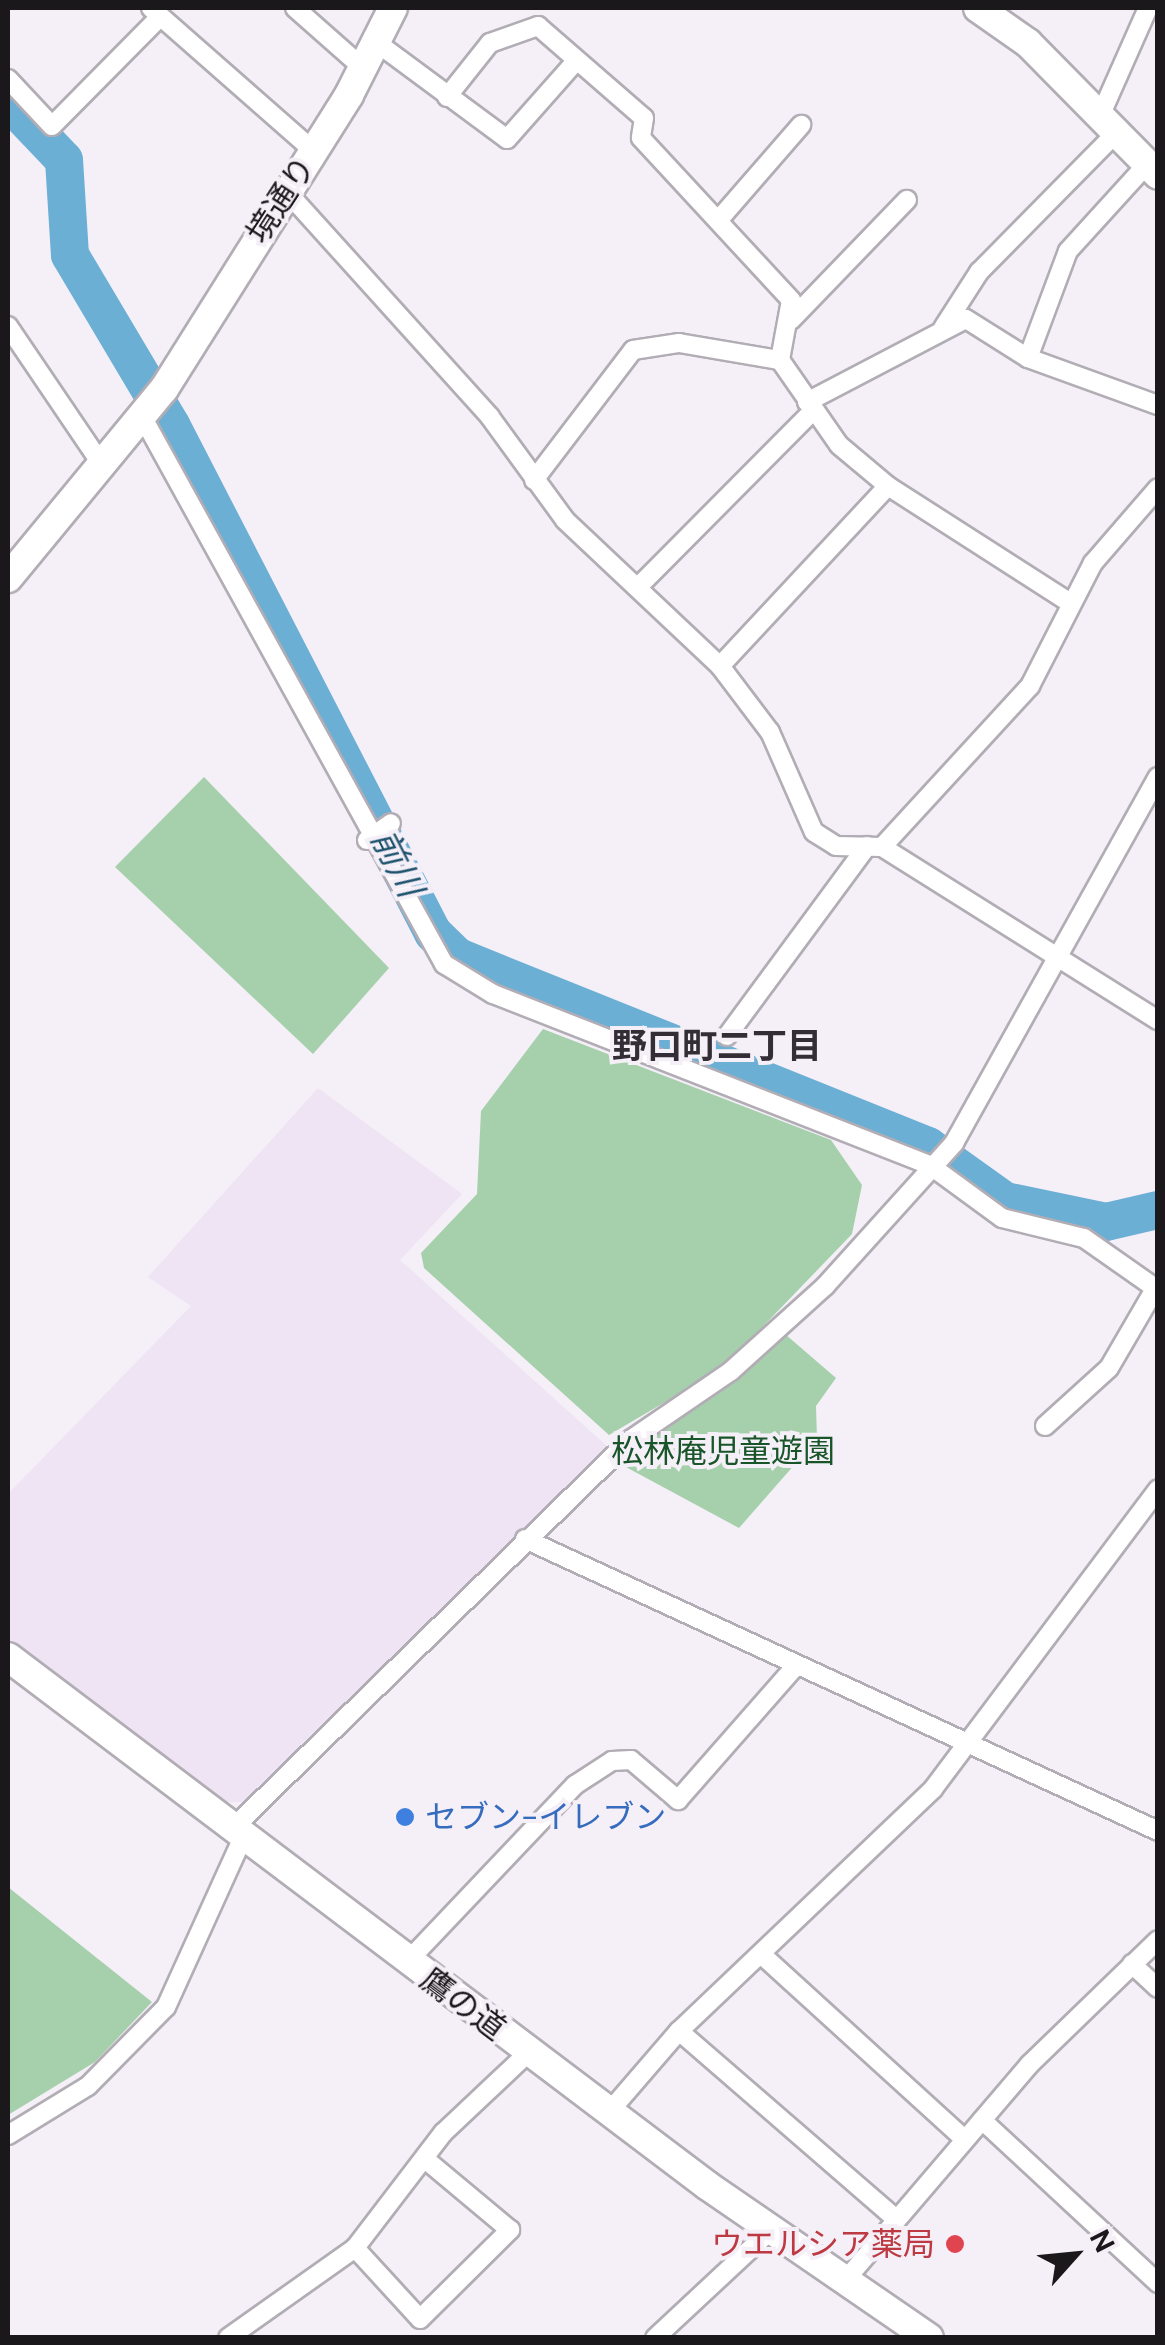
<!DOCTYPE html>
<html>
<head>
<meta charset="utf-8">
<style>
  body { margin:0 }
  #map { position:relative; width:1165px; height:2345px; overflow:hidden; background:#f5eff8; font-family:"DM Sans","Noto Sans JP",sans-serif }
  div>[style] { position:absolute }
  .built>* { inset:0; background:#eee4f4 }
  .green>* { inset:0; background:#a5d0ab }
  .river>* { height:38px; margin:-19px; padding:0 19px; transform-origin:19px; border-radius:19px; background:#6bafd5 }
  .roads { filter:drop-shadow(2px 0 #b2adb5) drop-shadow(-2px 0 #b2adb5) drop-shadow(0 2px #b2adb5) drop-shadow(0 -2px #b2adb5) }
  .street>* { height:18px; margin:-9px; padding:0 9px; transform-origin:9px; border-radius:9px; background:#fff }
  .secondary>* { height:28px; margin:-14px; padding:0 14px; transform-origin:14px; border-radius:14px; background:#fff }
  .dots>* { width:28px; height:28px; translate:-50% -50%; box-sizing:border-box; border:5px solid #f5eff8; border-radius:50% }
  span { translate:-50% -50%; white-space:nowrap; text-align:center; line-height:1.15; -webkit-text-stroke:8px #f5eff8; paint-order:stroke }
  .street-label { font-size:32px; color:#1a181b }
  .park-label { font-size:32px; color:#185529 }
  .shop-label { font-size:32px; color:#366cbe }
  .left { translate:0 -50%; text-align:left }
  .health-label { font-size:32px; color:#be3a42 }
  .right { translate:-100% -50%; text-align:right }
  .water-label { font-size:35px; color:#1d526d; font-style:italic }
  .neighbourhood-label { font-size:35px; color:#332e36; font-weight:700 }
  .frame { position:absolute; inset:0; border:10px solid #1a181b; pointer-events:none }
  .north { position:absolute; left:1025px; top:2205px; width:100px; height:100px; -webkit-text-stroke:8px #f5eff8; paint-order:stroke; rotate:63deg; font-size:28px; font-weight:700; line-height:40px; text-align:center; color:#1a181b }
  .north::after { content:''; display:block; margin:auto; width:35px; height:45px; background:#1a181b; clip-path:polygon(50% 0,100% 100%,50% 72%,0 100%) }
</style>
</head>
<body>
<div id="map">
  <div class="built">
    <i style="clip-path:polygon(318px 1088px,462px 1194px,400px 1260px,608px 1447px,242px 1802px,225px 1802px,8px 1643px,8px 1494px,191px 1306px,148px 1277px)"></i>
  </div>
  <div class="green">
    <i style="clip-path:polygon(204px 777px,389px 968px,313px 1054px,115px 867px)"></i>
    <i style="clip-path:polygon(543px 1029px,831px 1140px,862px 1185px,852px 1234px,723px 1368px,609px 1435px,424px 1268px,421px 1253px,477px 1194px,481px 1111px)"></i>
    <i style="clip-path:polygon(785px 1334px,836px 1378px,816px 1406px,817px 1439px,739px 1528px,624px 1466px,703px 1389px)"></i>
    <i style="clip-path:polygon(8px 1887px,152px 2002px,95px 2062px,8px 2115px)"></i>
  </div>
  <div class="river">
    <i style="left:8px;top:101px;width:81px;rotate:46.5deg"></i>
    <i style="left:64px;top:160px;width:95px;rotate:86.4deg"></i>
    <i style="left:70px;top:255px;width:198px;rotate:59.3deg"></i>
    <i style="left:171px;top:425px;width:572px;rotate:62.72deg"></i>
    <i style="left:433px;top:933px;width:35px;rotate:44deg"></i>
    <i style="left:458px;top:957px;width:507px;rotate:21.91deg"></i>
    <i style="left:928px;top:1146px;width:95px;rotate:35.5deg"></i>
    <i style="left:1005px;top:1201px;width:103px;rotate:11.7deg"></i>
    <i style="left:1106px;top:1222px;width:53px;rotate:-13deg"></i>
  </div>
  <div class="roads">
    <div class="street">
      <i style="left:151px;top:8px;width:217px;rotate:41.3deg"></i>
      <i style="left:295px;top:8px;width:91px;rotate:41.4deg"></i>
      <i style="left:376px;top:42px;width:163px;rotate:36.5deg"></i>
      <i style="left:507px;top:139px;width:104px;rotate:-48.5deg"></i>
      <i style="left:8px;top:79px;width:64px;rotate:46.9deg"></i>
      <i style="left:52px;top:126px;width:151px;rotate:-45.3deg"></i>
      <i style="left:447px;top:97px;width:69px;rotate:-51.5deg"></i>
      <i style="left:490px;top:43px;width:51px;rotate:-19.5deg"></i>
      <i style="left:538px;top:26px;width:140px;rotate:41deg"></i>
      <i style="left:644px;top:118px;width:20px;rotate:99deg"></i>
      <i style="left:641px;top:138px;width:221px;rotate:47.2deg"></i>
      <i style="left:791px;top:300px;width:61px;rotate:100.4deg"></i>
      <i style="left:1101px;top:114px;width:116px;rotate:-66.1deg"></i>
      <i style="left:287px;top:192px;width:303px;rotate:47.9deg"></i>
      <i style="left:490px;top:417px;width:127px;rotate:53.9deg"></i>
      <i style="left:565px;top:520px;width:213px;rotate:43.3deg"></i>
      <i style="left:720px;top:666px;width:83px;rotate:52.9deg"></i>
      <i style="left:770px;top:732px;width:109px;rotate:66.3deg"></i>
      <i style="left:814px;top:832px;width:26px;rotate:32deg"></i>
      <i style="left:836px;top:846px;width:46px;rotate:1.2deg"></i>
      <i style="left:882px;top:847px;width:326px;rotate:32.1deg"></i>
      <i style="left:722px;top:216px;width:121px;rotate:-49deg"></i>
      <i style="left:791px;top:320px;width:167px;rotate:-46deg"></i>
      <i style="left:8px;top:326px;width:168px;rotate:55.9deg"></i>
      <i style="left:943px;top:328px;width:67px;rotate:-57.3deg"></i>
      <i style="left:979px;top:272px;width:198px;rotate:-45.4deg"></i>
      <i style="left:1028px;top:358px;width:114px;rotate:-69.5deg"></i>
      <i style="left:1068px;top:251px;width:119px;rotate:-47.7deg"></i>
      <i style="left:807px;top:402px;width:179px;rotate:-27.6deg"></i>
      <i style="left:966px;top:319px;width:73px;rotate:32.2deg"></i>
      <i style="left:1028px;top:358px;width:138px;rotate:19.9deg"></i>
      <i style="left:142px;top:416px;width:626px;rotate:61.14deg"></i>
      <i style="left:444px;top:964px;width:57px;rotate:31.5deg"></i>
      <i style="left:493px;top:994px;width:471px;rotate:21.4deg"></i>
      <i style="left:931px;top:1166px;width:88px;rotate:36.2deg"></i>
      <i style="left:1002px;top:1218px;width:84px;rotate:13.7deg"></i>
      <i style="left:1084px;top:1238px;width:90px;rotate:35.1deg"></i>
      <i style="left:534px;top:480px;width:163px;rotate:-52.7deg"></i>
      <i style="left:633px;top:350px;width:47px;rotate:-8.7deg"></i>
      <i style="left:679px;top:343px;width:102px;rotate:9.6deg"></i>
      <i style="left:780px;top:360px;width:103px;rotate:55.2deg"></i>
      <i style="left:839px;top:445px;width:64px;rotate:39.9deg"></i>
      <i style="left:888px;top:486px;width:216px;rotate:32.7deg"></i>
      <i style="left:638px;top:587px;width:248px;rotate:-45.2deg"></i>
      <i style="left:720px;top:666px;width:246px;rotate:-47deg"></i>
      <i style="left:367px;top:840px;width:29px;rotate:-35deg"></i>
      <i style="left:882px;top:847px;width:219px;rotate:-47.4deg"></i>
      <i style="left:1030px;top:686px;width:138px;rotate:-62.9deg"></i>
      <i style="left:1093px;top:563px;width:99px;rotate:-49.1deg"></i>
      <i style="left:727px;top:1036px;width:236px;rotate:-53.6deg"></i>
      <i style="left:1045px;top:1426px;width:86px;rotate:-42.2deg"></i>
      <i style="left:1109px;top:1368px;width:91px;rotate:-59.8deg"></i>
      <i style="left:525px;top:1539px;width:697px;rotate:24.76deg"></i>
      <i style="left:232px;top:1829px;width:557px;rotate:-44.34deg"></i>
      <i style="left:630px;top:1440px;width:122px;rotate:-34.3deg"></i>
      <i style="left:731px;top:1371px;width:127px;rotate:-42.1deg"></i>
      <i style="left:825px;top:1286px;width:193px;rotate:-47.9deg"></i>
      <i style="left:954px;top:1143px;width:419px;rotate:-60.9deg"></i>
      <i style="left:761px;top:1954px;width:275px;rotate:42.3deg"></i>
      <i style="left:407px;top:1962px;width:244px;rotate:-46.5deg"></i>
      <i style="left:575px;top:1785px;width:44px;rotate:-33deg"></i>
      <i style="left:612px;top:1761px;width:19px;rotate:-3deg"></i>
      <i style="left:631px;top:1760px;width:62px;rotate:40.4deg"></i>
      <i style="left:678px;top:1800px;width:176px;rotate:-48.7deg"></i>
      <i style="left:1132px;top:1964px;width:35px;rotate:43deg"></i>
      <i style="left:679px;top:2031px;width:287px;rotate:40.9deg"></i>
      <i style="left:609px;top:2112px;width:107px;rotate:-49.2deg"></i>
      <i style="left:679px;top:2031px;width:351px;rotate:-43.6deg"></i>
      <i style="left:933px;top:1789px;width:375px;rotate:-53.1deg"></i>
      <i style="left:982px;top:2120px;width:240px;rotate:42.8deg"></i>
      <i style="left:8px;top:2135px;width:94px;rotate:-31.5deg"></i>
      <i style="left:88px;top:2086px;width:111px;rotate:-45.4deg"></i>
      <i style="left:166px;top:2007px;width:187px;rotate:-65.6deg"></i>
      <i style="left:355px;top:2248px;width:96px;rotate:47.5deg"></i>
      <i style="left:420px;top:2319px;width:127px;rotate:-44.7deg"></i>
      <i style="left:510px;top:2230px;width:111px;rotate:-140.1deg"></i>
      <i style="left:848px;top:2277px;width:280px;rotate:-49.5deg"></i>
      <i style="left:1030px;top:2064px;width:178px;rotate:-44.1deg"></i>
      <i style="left:228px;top:2338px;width:156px;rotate:-35.3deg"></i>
      <i style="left:355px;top:2248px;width:145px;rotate:-52.6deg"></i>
      <i style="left:443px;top:2133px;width:117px;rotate:-43.3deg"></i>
      <i style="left:655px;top:2338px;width:160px;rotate:-43deg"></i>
    </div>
    <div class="secondary">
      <i style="left:978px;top:8px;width:61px;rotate:35deg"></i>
      <i style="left:1028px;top:43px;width:185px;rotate:45.4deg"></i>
      <i style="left:8px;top:578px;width:245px;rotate:-50.5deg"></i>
      <i style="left:164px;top:389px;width:347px;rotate:-57.8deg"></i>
      <i style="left:349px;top:95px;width:97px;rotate:-63.2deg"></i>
      <i style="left:8px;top:1657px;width:877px;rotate:37.08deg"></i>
      <i style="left:708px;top:2186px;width:268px;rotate:34.5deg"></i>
    </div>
  </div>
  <div class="dots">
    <i style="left:405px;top:1817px;background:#3f7fe0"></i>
    <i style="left:955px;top:2244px;background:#e0444e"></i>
  </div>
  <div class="street-label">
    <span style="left:281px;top:200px;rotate:-57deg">境通り</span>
    <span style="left:463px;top:2004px;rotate:37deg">鷹の道</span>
  </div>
  <div class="park-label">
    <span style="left:723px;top:1451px">松林庵児童遊園</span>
  </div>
  <div class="shop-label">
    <span class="left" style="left:425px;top:1817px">セブン-イレブン</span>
  </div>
  <div class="health-label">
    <span class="right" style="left:935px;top:2244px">ウエルシア薬局</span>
  </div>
  <div class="water-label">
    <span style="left:397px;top:863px;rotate:63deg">前川</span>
  </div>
  <div class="neighbourhood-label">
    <span style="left:717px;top:1046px">野口町二丁目</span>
  </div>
  <div class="frame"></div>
  <div class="north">N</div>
</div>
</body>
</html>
